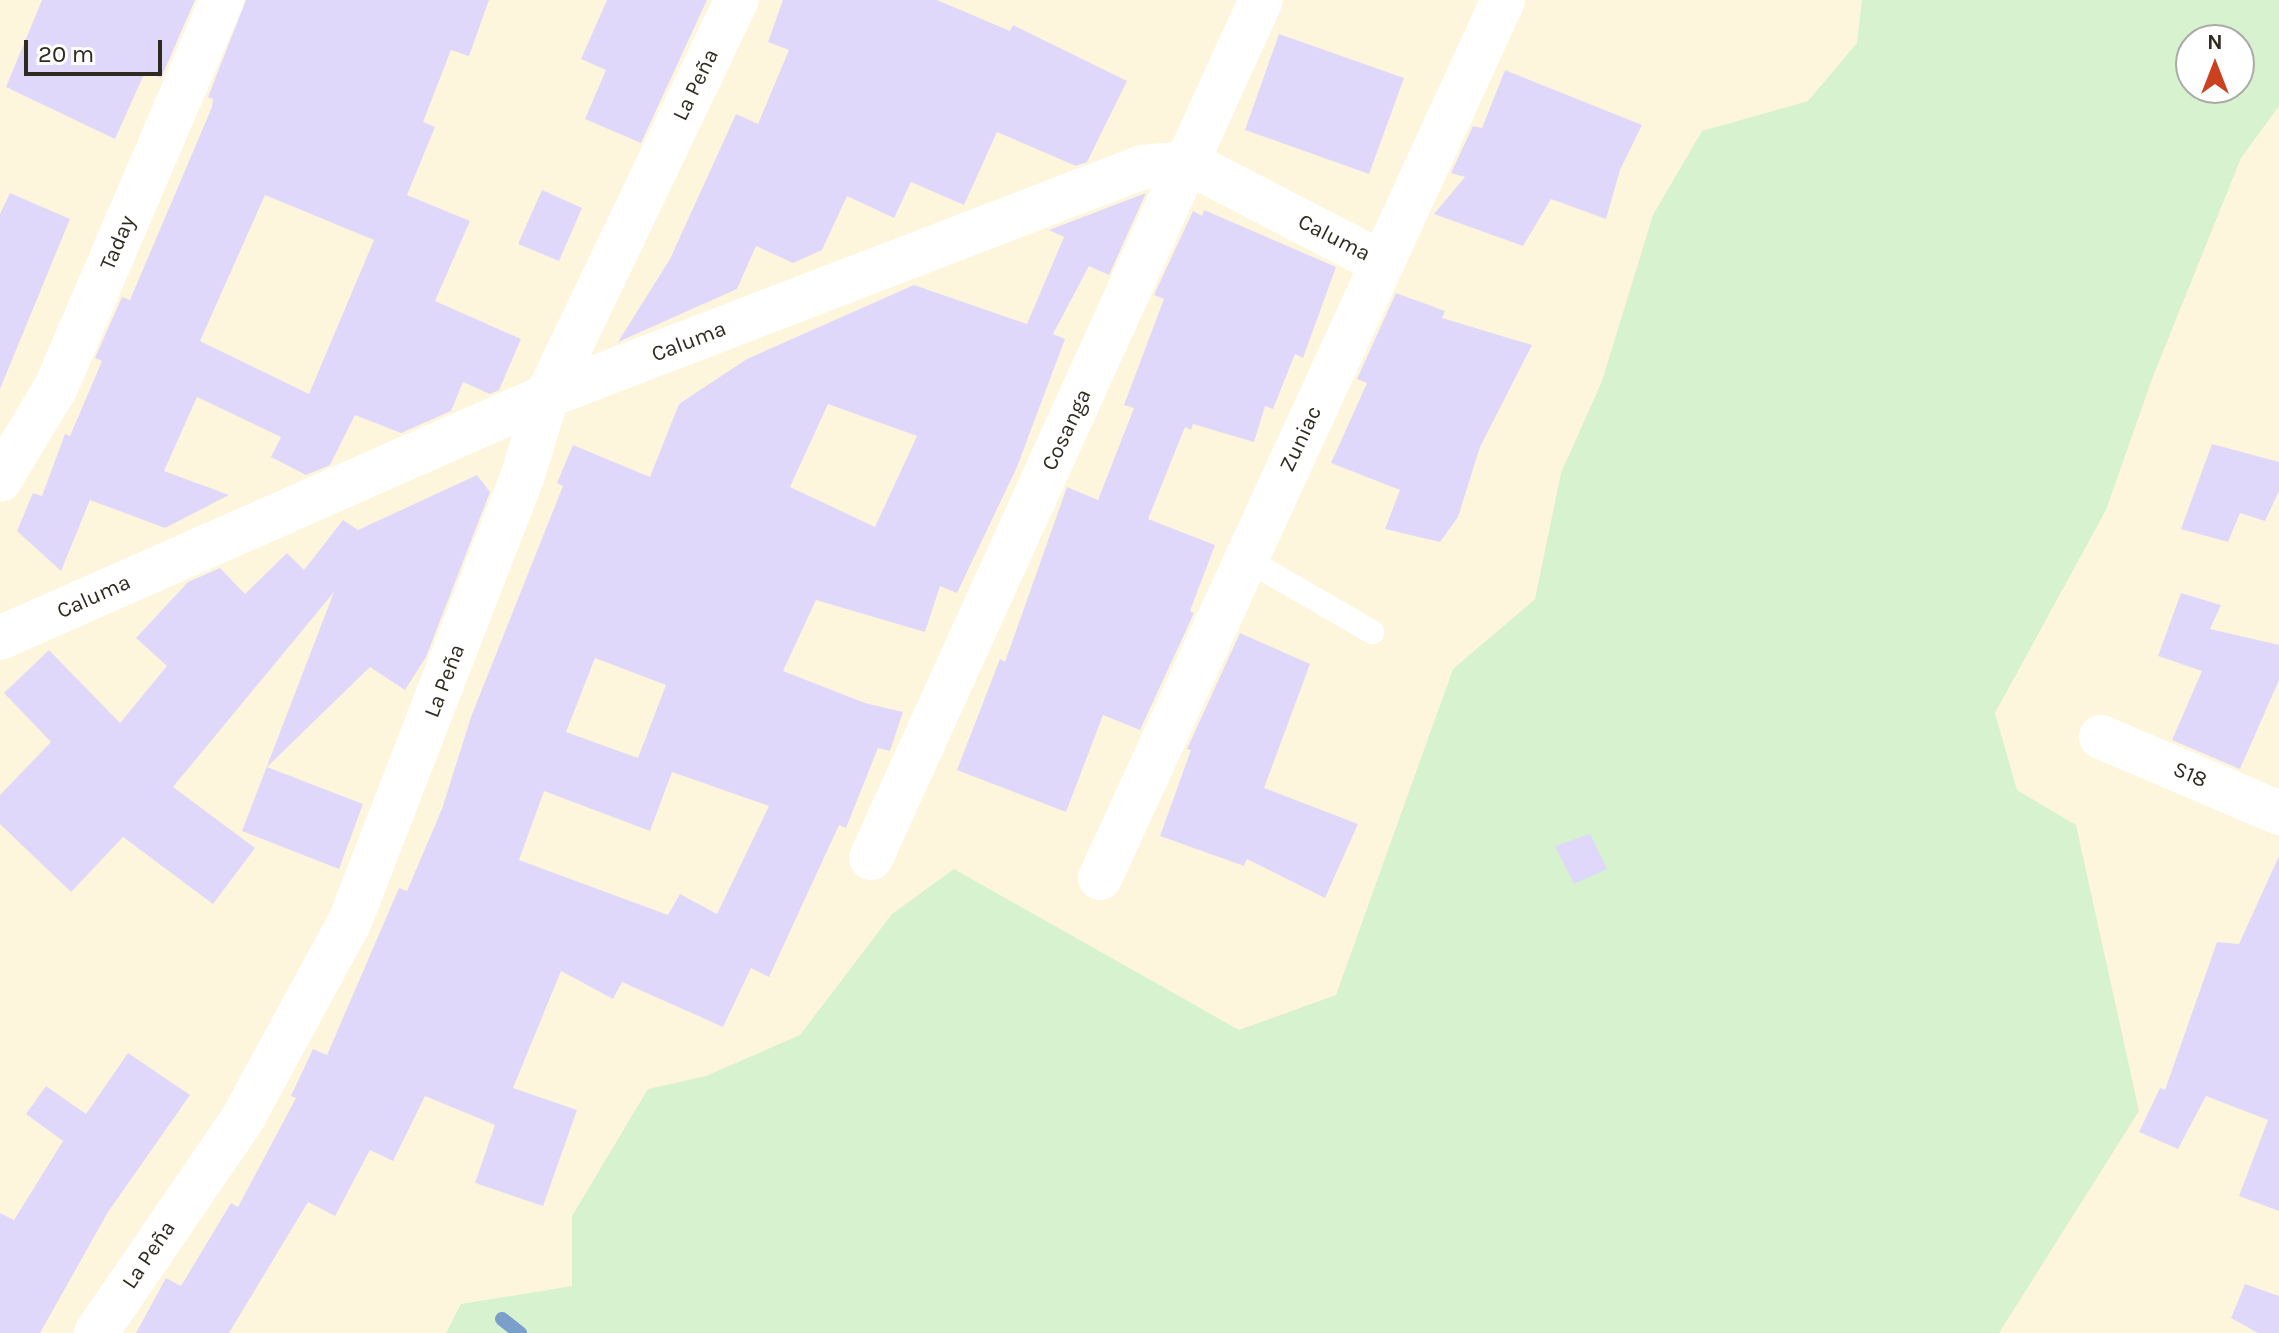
<!DOCTYPE html>
<html>
<head>
<meta charset="utf-8">
<style>
  body { margin:0 }
  #map { position:relative; width:2279px; height:1333px; overflow:hidden; background:#fef6dc; font-family:Karla,sans-serif }
  div>[style] { position:absolute }
  .green>* { inset:0; background:#d6f2ce }
  .stream>* { height:14px; margin:-7px; padding:0 7px; transform-origin:7px; border-radius:7px; background:#799fca }
  .building>* { inset:0; background:#e0d8fa }
  .service>* { height:24px; margin:-12px; padding:0 12px; transform-origin:12px; border-radius:12px; background:#fff }
  .minor>* { height:44px; margin:-22px; padding:0 22px; transform-origin:22px; border-radius:22px; background:#fff }
  span { translate:-50% -50%; white-space:nowrap; text-align:center; line-height:1.15; -webkit-text-stroke:6px #fff; paint-order:stroke }
  .street-label { font-size:22px; color:#2f2b1f }
  .north { position:absolute; left:2175px; top:24px; width:80px; height:80px; box-sizing:border-box; background:#fff; border:2px solid #acaaa5; border-radius:50%; rotate:0deg; font-size:22px; font-weight:700; line-height:32px; text-align:center; color:#2f2b1f }
  .north::after { content:''; display:block; margin:auto; width:28px; height:36px; background:#cb4120; clip-path:polygon(50% 0,100% 100%,50% 72%,0 100%) }
  .scale { position:absolute; left:24px; top:40px; width:138px; height:36px; box-sizing:border-box; border:4px solid #2f2b1f; border-top:0; padding-left:10px; font-size:24px; line-height:28px; white-space:nowrap; color:#2f2b1f; -webkit-text-stroke:6px #fff; paint-order:stroke }
</style>
</head>
<body>
<div id="map">
  <div class="green">
    <i style="clip-path:polygon(evenodd,1862px 0,2279px 0,2279px 106px,2241px 158px,2152px 379px,2106px 510px,1995px 713px,2017px 790px,2076px 825px,2139px 1111px,1999px 1333px,446px 1333px,461px 1304px,572px 1286px,572px 1216px,648px 1089px,706px 1076px,800px 1035px,892px 914px,954px 869px,1239px 1030px,1336px 995px,1453px 669px,1535px 599px,1561px 473px,1602px 381px,1653px 215px,1702px 131px,1808px 101px,1857px 43px,1862px 0,2191px 40px,2239px 40px,2239px 88px,2191px 88px,2191px 40px)"></i>
  </div>
  <div class="stream">
    <i style="left:502px;top:1319px;width:23px;rotate:38deg"></i>
  </div>
  <div class="building">
    <i style="clip-path:polygon(42px 0,195px 0,161px 78px,145px 72px,115px 139px,6px 87px)"></i>
    <i style="clip-path:polygon(evenodd,246px 0,489px 0,469px 56px,451px 50px,423px 122px,435px 127px,407px 195px,470px 221px,435px 301px,521px 339px,499px 390px,490px 394px,463px 382px,451px 411px,401px 433px,355px 415px,330px 465px,306px 475px,271px 457px,281px 437px,197px 397px,164px 471px,229px 495px,165px 528px,90px 500px,61px 571px,17px 531px,33px 493px,42px 496px,65px 434px,70px 436px,102px 361px,95px 358px,122px 297px,130px 300px,212px 107px,213px 99px,208px 97px,246px 0,265px 195px,374px 240px,309px 394px,200px 341px,265px 195px)"></i>
    <i style="clip-path:polygon(607px 0,707px 0,641px 143px,585px 119px,606px 70px,581px 59px)"></i>
    <i style="clip-path:polygon(783px 0,937px 0,1010px 31px,1013px 25px,1127px 81px,1087px 162px,1076px 166px,997px 132px,964px 205px,911px 182px,894px 218px,847px 196px,822px 250px,793px 263px,756px 246px,737px 289px,618px 342px,670px 259px,736px 114px,758px 124px,789px 50px,768px 42px)"></i>
    <i style="clip-path:polygon(1279px 34px,1404px 78px,1369px 174px,1245px 130px)"></i>
    <i style="clip-path:polygon(1505px 70px,1642px 125px,1620px 170px,1606px 219px,1551px 199px,1523px 246px,1434px 214px,1465px 177px,1451px 173px,1473px 126px,1482px 128px)"></i>
    <i style="clip-path:polygon(542px 190px,582px 208px,559px 261px,518px 244px)"></i>
    <i style="clip-path:polygon(10px 193px,70px 219px,0 389px,0 214px)"></i>
    <i style="clip-path:polygon(evenodd,1146px 193px,1109px 275px,1089px 266px,1053px 334px,1065px 339px,1017px 467px,957px 593px,940px 586px,925px 632px,816px 600px,783px 671px,865px 703px,903px 712px,890px 751px,878px 748px,846px 828px,839px 825px,769px 977px,751px 968px,723px 1027px,622px 982px,613px 999px,561px 971px,513px 1088px,577px 1110px,543px 1206px,475px 1183px,495px 1125px,425px 1096px,393px 1161px,370px 1150px,335px 1216px,308px 1202px,229px 1333px,136px 1333px,166px 1278px,181px 1286px,231px 1203px,238px 1207px,296px 1098px,291px 1096px,313px 1049px,327px 1055px,399px 888px,407px 891px,442px 809px,471px 717px,563px 486px,557px 483px,573px 445px,650px 477px,679px 404px,747px 359px,914px 285px,1027px 324px,1064px 237px,1049px 230px,1146px 193px,828px 404px,917px 436px,875px 527px,790px 487px,828px 404px,1146px 193px,595px 658px,666px 685px,638px 758px,566px 732px,595px 658px,1146px 193px,672px 772px,769px 806px,717px 914px,680px 894px,668px 915px,519px 860px,544px 791px,650px 831px,672px 772px)"></i>
    <i style="clip-path:polygon(1204px 210px,1336px 267px,1303px 358px,1295px 354px,1273px 409px,1265px 406px,1254px 442px,1193px 424px,1191px 430px,1185px 427px,1148px 519px,1215px 545px,1190px 611px,1194px 613px,1140px 730px,1103px 715px,1066px 812px,957px 770px,1000px 659px,1005px 662px,1067px 487px,1098px 500px,1134px 408px,1124px 405px,1164px 299px,1154px 295px,1193px 211px,1202px 216px)"></i>
    <i style="clip-path:polygon(1396px 293px,1445px 311px,1442px 318px,1532px 345px,1480px 447px,1458px 517px,1440px 542px,1385px 529px,1400px 490px,1331px 463px,1367px 383px,1357px 379px)"></i>
    <i style="clip-path:polygon(2212px 444px,2279px 462px,2279px 491px,2265px 521px,2240px 513px,2228px 542px,2181px 529px)"></i>
    <i style="clip-path:polygon(477px 475px,490px 492px,426px 657px,405px 690px,370px 667px,267px 767px,363px 804px,339px 869px,242px 831px,334px 592px,173px 787px,255px 848px,213px 904px,123px 837px,71px 892px,0 824px,0 795px,51px 742px,4px 693px,49px 650px,120px 723px,167px 666px,136px 638px,188px 582px,220px 568px,245px 594px,287px 553px,304px 570px,343px 520px,358px 530px)"></i>
    <i style="clip-path:polygon(2181px 593px,2221px 605px,2210px 629px,2279px 645px,2279px 680px,2240px 769px,2172px 740px,2202px 671px,2158px 656px)"></i>
    <i style="clip-path:polygon(1240px 633px,1310px 664px,1264px 788px,1358px 824px,1325px 898px,1247px 859px,1244px 866px,1160px 836px,1191px 750px,1187px 749px)"></i>
    <i style="clip-path:polygon(1590px 834px,1607px 869px,1574px 884px,1555px 846px)"></i>
    <i style="clip-path:polygon(2279px 856px,2279px 1211px,2239px 1196px,2268px 1120px,2206px 1096px,2178px 1149px,2139px 1132px,2160px 1088px,2165px 1090px,2217px 942px,2239px 944px)"></i>
    <i style="clip-path:polygon(128px 1053px,190px 1095px,108px 1212px,40px 1333px,0 1333px,0 1213px,14px 1220px,63px 1141px,26px 1114px,46px 1086px,86px 1114px)"></i>
    <i style="clip-path:polygon(2245px 1284px,2279px 1296px,2279px 1333px,2258px 1333px,2231px 1318px)"></i>
  </div>
  <div class="service">
    <i style="left:1246px;top:559px;width:146px;rotate:30.1deg"></i>
  </div>
  <div class="minor">
    <i style="left:0;top:480px;width:109px;rotate:-58.9deg"></i>
    <i style="left:56px;top:387px;width:421px;rotate:-66.8deg"></i>
    <i style="left:0;top:638px;width:598px;rotate:-23.87deg"></i>
    <i style="left:547px;top:396px;width:638px;rotate:-21.02deg"></i>
    <i style="left:1143px;top:167px;width:46px;rotate:-5deg"></i>
    <i style="left:1189px;top:163px;width:217px;rotate:27.4deg"></i>
    <i style="left:2101px;top:737px;width:194px;rotate:23.1deg"></i>
    <i style="left:871px;top:858px;width:942px;rotate:-65.56deg"></i>
    <i style="left:1100px;top:878px;width:966px;rotate:-65.34deg"></i>
    <i style="left:96px;top:1333px;width:260px;rotate:-55.6deg"></i>
    <i style="left:243px;top:1118px;width:224px;rotate:-61.5deg"></i>
    <i style="left:350px;top:921px;width:475px;rotate:-68.8deg"></i>
    <i style="left:522px;top:478px;width:86px;rotate:-73deg"></i>
    <i style="left:547px;top:396px;width:439px;rotate:-64.4deg"></i>
  </div>
  <div class="street-label">
    <span style="left:696px;top:85px;rotate:-64deg">La Peña</span>
    <span style="left:1334px;top:238px;rotate:27deg">Caluma</span>
    <span style="left:118px;top:243px;rotate:-67deg">Taday</span>
    <span style="left:689px;top:342px;rotate:-21deg">Caluma</span>
    <span style="left:1067px;top:430px;rotate:-65deg">Cosanga</span>
    <span style="left:1301px;top:439px;rotate:-65deg">Zuniac</span>
    <span style="left:94px;top:597px;rotate:-24deg">Caluma</span>
    <span style="left:445px;top:681px;rotate:-69deg">La Peña</span>
    <span style="left:2190px;top:775px;rotate:23deg">S18</span>
    <span style="left:149px;top:1255px;rotate:-56deg">La Peña</span>
  </div>
  <div class="north">N</div>
  <div class="scale">20 m</div>
</div>
</body>
</html>
